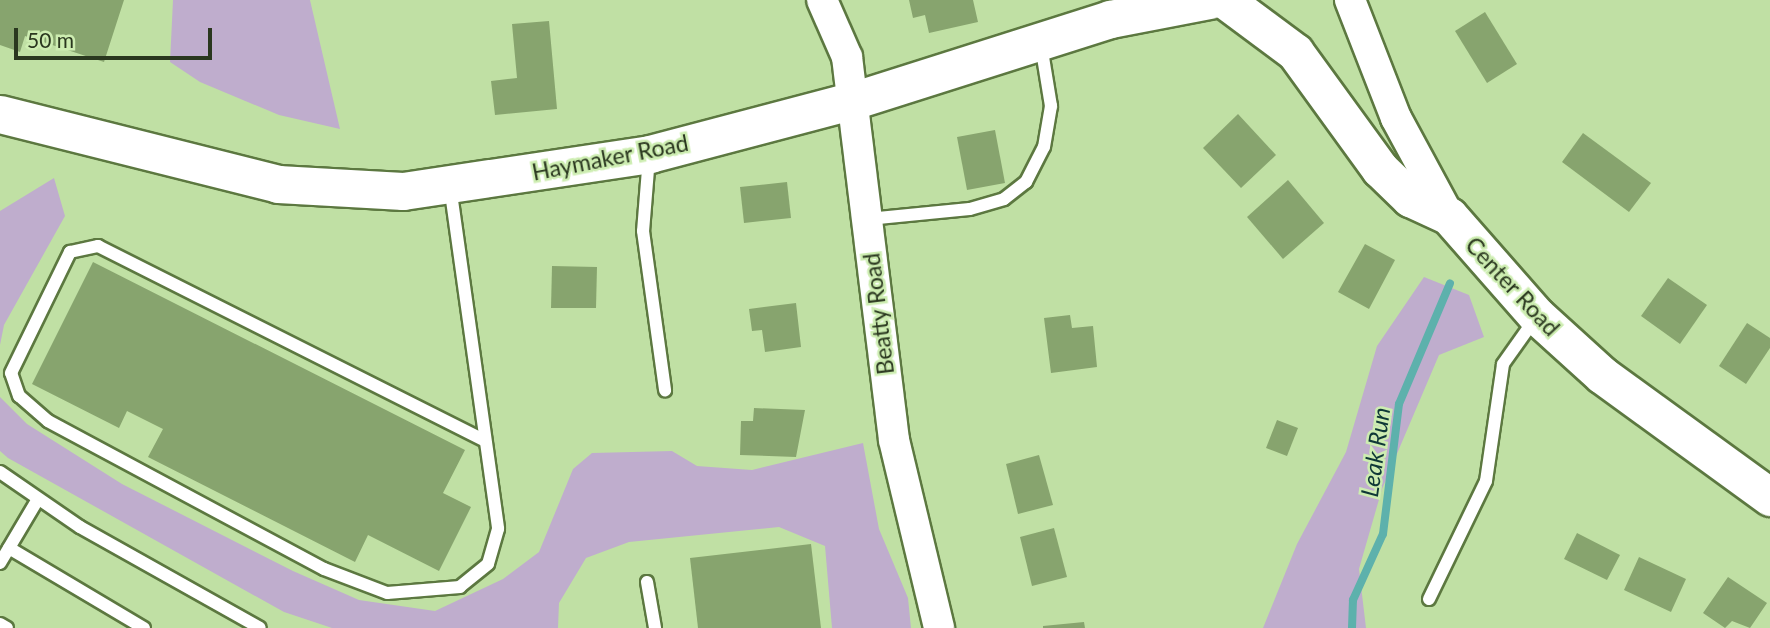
<!DOCTYPE html>
<html>
<head>
<meta charset="utf-8">
<style>
  body { margin:0 }
  #map { position:relative; width:1770px; height:628px; overflow:hidden; background:#c0e0a4; font-family:Lato,sans-serif }
  div>[style] { position:absolute }
  .green>* { inset:0; background:#bfadcd }
  .stream>* { height:8px; margin:-4px; padding:0 4px; transform-origin:4px; border-radius:4px; background:#5db1ac }
  .building>* { inset:0; background:#87a46e }
  .roads { filter:drop-shadow(2px 0 #5c7840) drop-shadow(-2px 0 #5c7840) drop-shadow(0 2px #5c7840) drop-shadow(0 -2px #5c7840) }
  .service>* { height:12px; margin:-6px; padding:0 6px; transform-origin:6px; border-radius:6px; background:#fff }
  .tertiary>* { height:30px; margin:-15px; padding:0 15px; transform-origin:15px; border-radius:15px; background:#fff }
  .primary>* { height:37px; margin:-18.5px; padding:0 18.5px; transform-origin:18.5px; border-radius:18.5px; background:#fff }
  span { translate:-50% -50%; white-space:nowrap; text-align:center; line-height:1.15; -webkit-text-stroke:5px #cdedb1; paint-order:stroke }
  .street-label { font-size:23px; color:#2a371f }
  .water-label { font-size:24px; color:#0f3837; font-style:italic }
  .scale { position:absolute; left:14px; top:28px; width:198px; height:32px; box-sizing:border-box; border:4px solid #2a371f; border-top:0; padding-left:9px; font-size:21px; line-height:24px; white-space:nowrap; color:#2a371f; -webkit-text-stroke:5px #cdedb1; paint-order:stroke }
</style>
</head>
<body>
<div id="map">
  <div class="green">
    <i style="clip-path:polygon(173px 0,310px 0,340px 129px,279px 115px,200px 82px,170px 62px)"></i>
    <i style="clip-path:polygon(54px 178px,65px 216px,4px 325px,0 345px,0 211px)"></i>
    <i style="clip-path:polygon(1424px 277px,1469px 295px,1484px 337px,1439px 355px,1382px 489px,1359px 569px,1366px 628px,1263px 628px,1297px 544px,1346px 452px,1377px 346px)"></i>
    <i style="clip-path:polygon(0 397px,27px 424px,122px 484px,293px 571px,359px 600px,435px 611px,503px 579px,539px 552px,573px 469px,592px 453px,672px 451px,697px 466px,752px 470px,863px 443px,879px 529px,908px 598px,911px 628px,832px 628px,825px 546px,779px 527px,629px 542px,586px 558px,559px 603px,558px 628px,332px 628px,284px 612px,8px 458px,0 451px)"></i>
  </div>
  <div class="stream">
    <i style="left:1352px;top:628px;width:28px;rotate:-88deg"></i>
    <i style="left:1353px;top:600px;width:72px;rotate:-65.6deg"></i>
    <i style="left:1383px;top:534px;width:131px;rotate:-83deg"></i>
    <i style="left:1399px;top:404px;width:131px;rotate:-67.1deg"></i>
  </div>
  <div class="building">
    <i style="clip-path:polygon(0 0,124px 0,104px 62px,25px 36px,20px 52px,0 45px)"></i>
    <i style="clip-path:polygon(909px 0,973px 0,978px 22px,929px 33px,925px 15px,913px 18px)"></i>
    <i style="clip-path:polygon(1485px 12px,1517px 64px,1487px 83px,1455px 31px)"></i>
    <i style="clip-path:polygon(549px 21px,557px 109px,495px 115px,491px 81px,517px 78px,512px 24px)"></i>
    <i style="clip-path:polygon(1238px 114px,1276px 155px,1241px 188px,1203px 148px)"></i>
    <i style="clip-path:polygon(995px 130px,1005px 183px,967px 190px,957px 137px)"></i>
    <i style="clip-path:polygon(1583px 133px,1651px 183px,1629px 212px,1562px 162px)"></i>
    <i style="clip-path:polygon(1288px 180px,1324px 223px,1283px 259px,1247px 217px)"></i>
    <i style="clip-path:polygon(787px 182px,791px 218px,744px 223px,740px 187px)"></i>
    <i style="clip-path:polygon(1365px 244px,1395px 260px,1369px 309px,1338px 292px)"></i>
    <i style="clip-path:polygon(93px 262px,465px 450px,443px 493px,471px 507px,439px 571px,368px 535px,355px 562px,148px 457px,163px 429px,127px 411px,119px 428px,32px 384px)"></i>
    <i style="clip-path:polygon(552px 266px,597px 267px,596px 308px,551px 308px)"></i>
    <i style="clip-path:polygon(1668px 278px,1707px 305px,1680px 344px,1641px 316px)"></i>
    <i style="clip-path:polygon(796px 303px,801px 347px,765px 352px,762px 330px,752px 331px,749px 309px)"></i>
    <i style="clip-path:polygon(1070px 315px,1072px 328px,1093px 326px,1097px 367px,1051px 373px,1044px 318px)"></i>
    <i style="clip-path:polygon(1747px 323px,1770px 338px,1770px 348px,1746px 384px,1719px 366px)"></i>
    <i style="clip-path:polygon(754px 408px,805px 410px,796px 457px,740px 455px,741px 421px,753px 421px)"></i>
    <i style="clip-path:polygon(1277px 420px,1298px 428px,1287px 456px,1266px 448px)"></i>
    <i style="clip-path:polygon(1039px 455px,1053px 505px,1018px 514px,1006px 464px)"></i>
    <i style="clip-path:polygon(1054px 528px,1067px 577px,1032px 586px,1020px 537px)"></i>
    <i style="clip-path:polygon(1577px 533px,1620px 555px,1607px 580px,1564px 559px)"></i>
    <i style="clip-path:polygon(811px 544px,821px 628px,698px 628px,690px 558px)"></i>
    <i style="clip-path:polygon(1639px 557px,1686px 579px,1671px 612px,1624px 590px)"></i>
    <i style="clip-path:polygon(1728px 577px,1767px 603px,1750px 628px,1732px 621px,1725px 628px,1703px 613px)"></i>
    <i style="clip-path:polygon(1084px 622px,1085px 628px,1043px 628px,1043px 626px)"></i>
  </div>
  <div class="roads">
    <div class="service">
      <i style="left:649px;top:157px;width:74px;rotate:94.6deg"></i>
      <i style="left:643px;top:231px;width:161px;rotate:82.1deg"></i>
      <i style="left:450px;top:186px;width:346px;rotate:82deg"></i>
      <i style="left:498px;top:529px;width:36px;rotate:106deg"></i>
      <i style="left:488px;top:564px;width:36px;rotate:141deg"></i>
      <i style="left:460px;top:587px;width:73px;rotate:175.3deg"></i>
      <i style="left:387px;top:593px;width:67px;rotate:-159.1deg"></i>
      <i style="left:324px;top:569px;width:313px;rotate:-151.8deg"></i>
      <i style="left:48px;top:421px;width:38px;rotate:-139deg"></i>
      <i style="left:19px;top:396px;width:24px;rotate:-109deg"></i>
      <i style="left:11px;top:373px;width:135px;rotate:-64deg"></i>
      <i style="left:70px;top:252px;width:29px;rotate:-12deg"></i>
      <i style="left:98px;top:246px;width:433px;rotate:26.7deg"></i>
      <i style="left:868px;top:219px;width:102px;rotate:-5.6deg"></i>
      <i style="left:970px;top:209px;width:35px;rotate:-16deg"></i>
      <i style="left:1004px;top:199px;width:28px;rotate:-38deg"></i>
      <i style="left:1026px;top:182px;width:39px;rotate:-63deg"></i>
      <i style="left:1044px;top:147px;width:42px;rotate:-80.3deg"></i>
      <i style="left:1051px;top:106px;width:62px;rotate:-99.3deg"></i>
      <i style="left:0;top:472px;width:97px;rotate:34.5deg"></i>
      <i style="left:80px;top:527px;width:206px;rotate:29.3deg"></i>
      <i style="left:9px;top:548px;width:157px;rotate:30.7deg"></i>
      <i style="left:0;top:563px;width:74px;rotate:-59.3deg"></i>
      <i style="left:647px;top:582px;width:47px;rotate:80.1deg"></i>
      <i style="left:1429px;top:599px;width:131px;rotate:-64.2deg"></i>
      <i style="left:1486px;top:481px;width:118px;rotate:-81.7deg"></i>
      <i style="left:1503px;top:364px;width:55px;rotate:-54.6deg"></i>
      <i style="left:0;top:624px;width:8px;rotate:30deg"></i>
    </div>
    <div class="tertiary">
      <i style="left:822px;top:0;width:62px;rotate:66.3deg"></i>
      <i style="left:847px;top:57px;width:386px;rotate:83deg"></i>
      <i style="left:894px;top:440px;width:193px;rotate:76.5deg"></i>
      <i style="left:1350px;top:0;width:127px;rotate:68.7deg"></i>
      <i style="left:1396px;top:118px;width:111px;rotate:61.6deg"></i>
    </div>
    <div class="primary">
      <i style="left:1225px;top:0;width:87px;rotate:36.6deg"></i>
      <i style="left:1295px;top:52px;width:145px;rotate:54deg"></i>
      <i style="left:1380px;top:169px;width:42px;rotate:44deg"></i>
      <i style="left:1410px;top:198px;width:43px;rotate:24.8deg"></i>
      <i style="left:1449px;top:216px;width:133px;rotate:48.7deg"></i>
      <i style="left:1537px;top:316px;width:88px;rotate:42.2deg"></i>
      <i style="left:1602px;top:375px;width:208px;rotate:36deg"></i>
      <i style="left:0;top:114px;width:287px;rotate:14.1deg"></i>
      <i style="left:278px;top:184px;width:125px;rotate:3.2deg"></i>
      <i style="left:403px;top:191px;width:250px;rotate:-8.5deg"></i>
      <i style="left:650px;top:154px;width:212px;rotate:-14.8deg"></i>
      <i style="left:855px;top:100px;width:268px;rotate:-17.6deg"></i>
      <i style="left:1110px;top:19px;width:102px;rotate:-10.8deg"></i>
    </div>
  </div>
  <div class="street-label">
    <span style="left:610px;top:157px;rotate:-11deg">Haymaker Road</span>
    <span style="left:1513px;top:286px;rotate:47deg">Center Road</span>
    <span style="left:878px;top:314px;rotate:-97deg">Beatty Road</span>
  </div>
  <div class="water-label">
    <span style="left:1375px;top:452px;rotate:-82deg">Leak Run</span>
  </div>
  <div class="scale">50 m</div>
</div>
</body>
</html>
